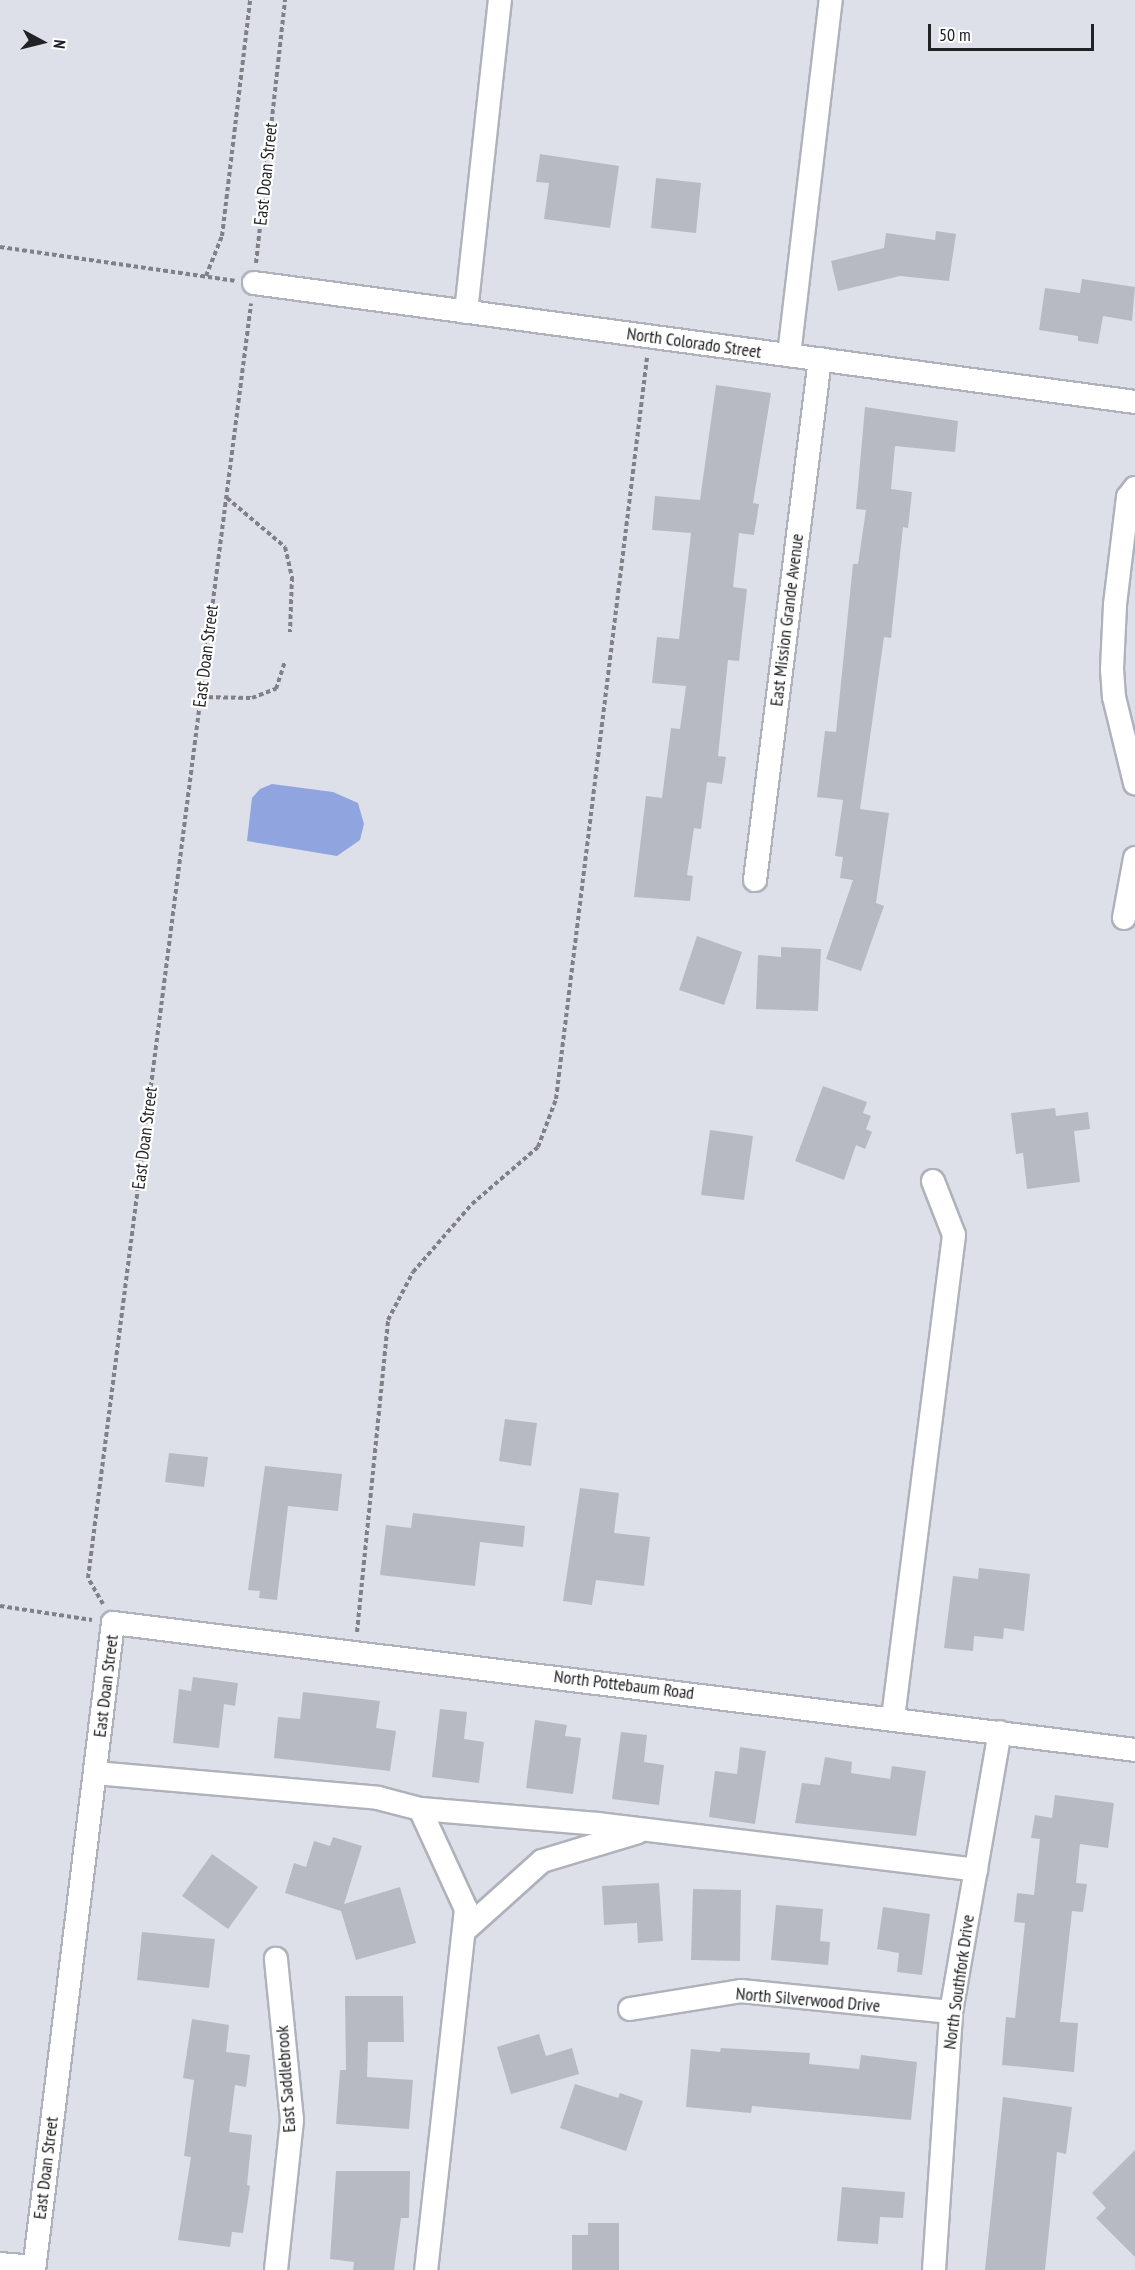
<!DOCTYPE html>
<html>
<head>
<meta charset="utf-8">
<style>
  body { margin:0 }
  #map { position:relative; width:1135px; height:2270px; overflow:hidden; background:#dde0e9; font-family:"PT Sans Narrow",sans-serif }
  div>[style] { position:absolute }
  .water>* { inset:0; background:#90a4df }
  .building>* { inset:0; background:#b7bac2 }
  .path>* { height:4px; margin-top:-2px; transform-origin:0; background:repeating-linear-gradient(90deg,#7f8187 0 4.5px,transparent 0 7.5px) }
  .roads { filter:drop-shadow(2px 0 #afb2bb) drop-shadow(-2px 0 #afb2bb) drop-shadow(0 2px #afb2bb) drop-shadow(0 -2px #afb2bb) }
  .minor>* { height:22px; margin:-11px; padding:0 11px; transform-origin:11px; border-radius:11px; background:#fff }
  span { translate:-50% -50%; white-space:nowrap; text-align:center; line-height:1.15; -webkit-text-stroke:4.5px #fff; paint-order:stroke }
  .street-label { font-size:18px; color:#212225 }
  .north { position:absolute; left:12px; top:12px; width:60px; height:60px; -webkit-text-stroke:4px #fff; paint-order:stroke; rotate:97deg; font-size:16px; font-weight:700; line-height:24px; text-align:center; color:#212225 }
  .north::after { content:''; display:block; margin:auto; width:21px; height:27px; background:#212225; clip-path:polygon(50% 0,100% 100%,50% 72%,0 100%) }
  .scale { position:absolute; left:928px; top:24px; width:166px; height:27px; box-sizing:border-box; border:3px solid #212225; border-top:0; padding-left:8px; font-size:18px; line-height:21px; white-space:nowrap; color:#212225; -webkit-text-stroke:4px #fff; paint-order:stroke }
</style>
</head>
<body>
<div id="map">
  <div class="water">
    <i style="clip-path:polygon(272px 784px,333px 792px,358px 803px,364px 824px,360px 840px,337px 856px,247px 841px,252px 798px,260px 789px)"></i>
  </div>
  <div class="building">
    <i style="clip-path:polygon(540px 154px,619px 166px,610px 228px,544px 219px,549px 183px,536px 182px)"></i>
    <i style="clip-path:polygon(656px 178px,701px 183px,696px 233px,651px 228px)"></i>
    <i style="clip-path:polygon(936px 231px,956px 234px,949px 281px,900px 276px,838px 291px,831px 261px,884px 248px,886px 233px,935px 240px)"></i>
    <i style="clip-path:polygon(1082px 279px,1135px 287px,1132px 321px,1103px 316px,1098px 344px,1078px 341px,1078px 336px,1039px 330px,1045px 288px,1080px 293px)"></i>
    <i style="clip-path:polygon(716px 385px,771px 393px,753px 503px,759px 504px,754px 535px,739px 533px,733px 587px,747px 589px,739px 661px,728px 660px,718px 756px,726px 757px,722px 784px,707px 782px,701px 829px,694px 828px,687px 875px,693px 876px,690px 901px,634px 897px,646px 796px,662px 798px,671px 728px,680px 729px,686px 686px,652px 683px,657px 637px,679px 639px,691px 533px,652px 530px,655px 496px,700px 500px)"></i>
    <i style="clip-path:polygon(865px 407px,958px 421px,955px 452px,895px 446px,891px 489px,912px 492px,908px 528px,903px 527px,891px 638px,884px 637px,860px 809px,889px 813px,876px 903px,884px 906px,861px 971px,826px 959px,853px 880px,840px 878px,843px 857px,835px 856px,843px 800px,817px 797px,825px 731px,836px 732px,853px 564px,858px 564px,866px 510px,856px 509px)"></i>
    <i style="clip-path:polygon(697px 936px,742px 952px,724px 1005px,679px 990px)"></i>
    <i style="clip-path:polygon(781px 947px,821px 949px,818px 1011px,756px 1009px,758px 955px,781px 957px)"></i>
    <i style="clip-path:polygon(823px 1086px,867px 1102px,863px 1113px,871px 1116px,866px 1129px,872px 1132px,865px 1149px,856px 1145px,844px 1180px,795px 1161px)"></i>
    <i style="clip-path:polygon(1055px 1108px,1056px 1116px,1088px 1112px,1090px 1129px,1074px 1131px,1080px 1182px,1027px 1189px,1023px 1153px,1016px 1154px,1011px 1113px)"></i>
    <i style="clip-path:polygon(710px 1130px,753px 1136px,744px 1200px,701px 1195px)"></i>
    <i style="clip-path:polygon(505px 1419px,537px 1423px,531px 1466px,499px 1461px)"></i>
    <i style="clip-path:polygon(169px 1453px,208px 1457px,204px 1487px,165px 1482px)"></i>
    <i style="clip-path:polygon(265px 1466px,342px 1474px,338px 1511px,288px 1506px,277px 1600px,259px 1598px,260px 1591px,248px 1590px)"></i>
    <i style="clip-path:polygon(580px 1488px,619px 1493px,614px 1533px,650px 1537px,644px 1586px,596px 1580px,592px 1605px,563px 1601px)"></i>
    <i style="clip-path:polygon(413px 1513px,525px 1526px,523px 1547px,480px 1542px,475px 1586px,380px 1575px,386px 1525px,411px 1528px)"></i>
    <i style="clip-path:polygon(979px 1568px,1030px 1574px,1024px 1631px,1004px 1628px,1003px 1639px,974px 1636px,973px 1651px,944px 1648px,953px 1576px,978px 1579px)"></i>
    <i style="clip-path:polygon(193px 1677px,238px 1683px,235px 1706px,224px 1704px,219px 1748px,173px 1743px,179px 1689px,191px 1691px)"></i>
    <i style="clip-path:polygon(303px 1692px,380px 1701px,376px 1728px,396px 1731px,390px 1771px,274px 1758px,278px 1717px,300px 1719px)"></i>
    <i style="clip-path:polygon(440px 1709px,467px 1712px,464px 1739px,484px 1742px,479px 1783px,432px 1777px)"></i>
    <i style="clip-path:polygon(535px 1720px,567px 1725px,565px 1736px,581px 1738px,573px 1794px,526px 1788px)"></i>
    <i style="clip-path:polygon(621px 1732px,647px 1735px,644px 1762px,664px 1765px,659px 1805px,612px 1799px)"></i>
    <i style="clip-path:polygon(740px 1747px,766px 1751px,755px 1824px,709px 1817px,715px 1771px,737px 1774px)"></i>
    <i style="clip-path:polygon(825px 1757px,852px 1762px,851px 1773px,890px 1779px,892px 1766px,926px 1771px,916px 1836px,795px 1823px,802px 1783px,820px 1785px)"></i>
    <i style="clip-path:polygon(1055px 1795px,1114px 1803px,1108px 1848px,1080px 1844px,1076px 1883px,1087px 1884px,1083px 1912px,1072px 1911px,1060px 2022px,1078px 2023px,1074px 2072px,1002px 2065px,1006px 2017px,1015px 2018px,1025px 1923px,1014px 1922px,1017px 1893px,1034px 1895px,1040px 1839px,1031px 1838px,1035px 1815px,1052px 1818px)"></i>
    <i style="clip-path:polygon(333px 1837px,362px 1846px,344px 1904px,400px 1887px,416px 1943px,356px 1960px,341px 1911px,285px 1893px,294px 1863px,306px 1867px,314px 1841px,330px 1846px)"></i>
    <i style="clip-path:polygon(212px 1854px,258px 1887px,228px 1929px,182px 1896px)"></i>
    <i style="clip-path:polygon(659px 1883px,663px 1941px,638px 1943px,637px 1923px,604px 1925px,602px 1886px)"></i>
    <i style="clip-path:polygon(693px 1889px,741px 1890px,740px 1961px,691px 1960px)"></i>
    <i style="clip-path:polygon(776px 1905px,823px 1909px,820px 1941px,830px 1942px,828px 1965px,771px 1960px)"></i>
    <i style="clip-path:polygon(883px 1907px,930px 1914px,922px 1975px,897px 1972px,899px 1953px,877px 1949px)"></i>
    <i style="clip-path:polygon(142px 1932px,215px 1939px,209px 1988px,137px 1980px)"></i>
    <i style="clip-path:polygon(345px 1996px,403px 1996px,404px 2042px,368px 2042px,367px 2077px,413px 2080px,409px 2129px,336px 2124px,340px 2070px,346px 2070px)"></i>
    <i style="clip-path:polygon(192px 2019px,229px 2025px,226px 2052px,250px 2055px,246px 2087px,235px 2085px,229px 2132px,252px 2135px,247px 2185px,250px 2186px,243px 2233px,232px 2232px,230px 2247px,178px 2240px,191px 2157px,184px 2156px,194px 2080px,183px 2078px)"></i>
    <i style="clip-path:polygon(539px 2034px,546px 2056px,572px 2048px,579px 2074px,511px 2094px,497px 2047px)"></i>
    <i style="clip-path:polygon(721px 2048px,810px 2053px,809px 2064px,859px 2069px,861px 2055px,917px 2062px,911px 2120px,752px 2106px,751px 2113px,686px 2107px,691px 2049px,720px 2052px)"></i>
    <i style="clip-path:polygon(575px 2084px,618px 2098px,620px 2093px,643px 2101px,626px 2151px,560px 2128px)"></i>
    <i style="clip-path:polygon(1003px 2097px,1072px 2107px,1066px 2154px,1057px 2152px,1045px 2270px,985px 2270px)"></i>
    <i style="clip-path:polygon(1135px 2150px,1135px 2257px,1096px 2218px,1106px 2208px,1092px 2193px)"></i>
    <i style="clip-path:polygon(336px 2171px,410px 2171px,409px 2218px,401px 2218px,394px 2270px,353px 2270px,354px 2262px,330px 2259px)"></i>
    <i style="clip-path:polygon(842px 2187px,905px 2192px,903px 2218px,880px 2217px,878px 2244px,837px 2241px)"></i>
    <i style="clip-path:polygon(588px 2223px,619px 2223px,619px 2270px,572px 2270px,572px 2235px,588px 2235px)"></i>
  </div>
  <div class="path">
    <i style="left:0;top:247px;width:237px;rotate:8.2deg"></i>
    <i style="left:256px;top:263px;width:265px;rotate:-83.7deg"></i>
    <i style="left:206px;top:276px;width:43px;rotate:-68.2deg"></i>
    <i style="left:222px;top:236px;width:238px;rotate:-83.2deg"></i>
    <i style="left:227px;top:498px;width:76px;rotate:40.2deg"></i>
    <i style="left:285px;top:547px;width:31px;rotate:77deg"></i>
    <i style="left:292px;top:577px;width:55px;rotate:92.1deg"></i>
    <i style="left:201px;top:697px;width:51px;rotate:1.1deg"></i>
    <i style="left:252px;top:698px;width:26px;rotate:-21deg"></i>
    <i style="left:276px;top:689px;width:28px;rotate:-72deg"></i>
    <i style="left:103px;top:1604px;width:30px;rotate:-120deg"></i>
    <i style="left:88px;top:1578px;width:1285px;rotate:-82.71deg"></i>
    <i style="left:0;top:1606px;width:93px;rotate:8.7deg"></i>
    <i style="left:357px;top:1632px;width:314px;rotate:-84.3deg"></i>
    <i style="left:388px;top:1320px;width:54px;rotate:-62.5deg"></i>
    <i style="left:413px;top:1272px;width:90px;rotate:-49.1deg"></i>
    <i style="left:472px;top:1204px;width:87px;rotate:-40.8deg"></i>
    <i style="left:538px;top:1147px;width:51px;rotate:-69.4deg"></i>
    <i style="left:556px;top:1099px;width:747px;rotate:-83deg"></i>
  </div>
  <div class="roads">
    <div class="minor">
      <i style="left:254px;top:283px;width:889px;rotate:7.69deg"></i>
      <i style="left:466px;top:312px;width:314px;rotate:-83.8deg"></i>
      <i style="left:789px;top:355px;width:357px;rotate:-83.3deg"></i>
      <i style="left:1135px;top:488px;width:11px;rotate:128deg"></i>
      <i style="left:1128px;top:497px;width:109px;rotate:96.9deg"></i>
      <i style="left:1115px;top:605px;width:64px;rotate:92.7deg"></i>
      <i style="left:1112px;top:669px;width:28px;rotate:86deg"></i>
      <i style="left:1114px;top:697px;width:89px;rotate:76.3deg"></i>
      <i style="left:755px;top:880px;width:525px;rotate:-82.89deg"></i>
      <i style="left:1124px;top:918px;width:61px;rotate:-79.6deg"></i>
      <i style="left:893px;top:1718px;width:487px;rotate:-82.8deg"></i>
      <i style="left:954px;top:1235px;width:58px;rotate:-111.3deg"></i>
      <i style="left:95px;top:1773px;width:284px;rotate:5deg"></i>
      <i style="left:378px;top:1798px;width:43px;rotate:14.7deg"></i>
      <i style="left:420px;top:1809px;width:110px;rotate:65.3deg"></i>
      <i style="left:466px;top:1909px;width:363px;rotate:96.3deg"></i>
      <i style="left:420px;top:1809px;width:179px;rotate:4.8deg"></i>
      <i style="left:598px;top:1824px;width:381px;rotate:6.9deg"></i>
      <i style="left:464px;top:1931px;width:105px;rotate:-41.9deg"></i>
      <i style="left:542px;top:1861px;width:100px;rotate:-16.8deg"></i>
      <i style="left:630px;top:2009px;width:112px;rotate:-9.2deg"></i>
      <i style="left:741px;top:1991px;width:211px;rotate:5.7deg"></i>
      <i style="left:0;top:2264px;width:34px;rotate:5deg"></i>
      <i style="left:34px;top:2270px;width:652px;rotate:-83.04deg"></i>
      <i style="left:113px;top:1623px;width:1030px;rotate:7.08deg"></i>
      <i style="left:276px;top:2270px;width:151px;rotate:-83.9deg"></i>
      <i style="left:292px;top:2120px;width:162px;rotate:-95.7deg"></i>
      <i style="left:934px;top:2270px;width:259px;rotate:-86.2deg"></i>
      <i style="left:951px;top:2012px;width:284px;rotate:-80.1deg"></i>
    </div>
  </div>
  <div class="street-label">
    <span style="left:266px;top:174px;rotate:-84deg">East Doan Street</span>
    <span style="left:694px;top:343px;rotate:8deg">North Colorado Street</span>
    <span style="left:787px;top:620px;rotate:-83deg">East Mission Grande Avenue</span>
    <span style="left:206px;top:656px;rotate:-83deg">East Doan Street</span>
    <span style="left:145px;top:1138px;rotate:-83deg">East Doan Street</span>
    <span style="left:624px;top:1685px;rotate:7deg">North Pottebaum Road</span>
    <span style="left:106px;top:1686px;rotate:-83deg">East Doan Street</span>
    <span style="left:959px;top:1982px;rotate:-82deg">North Southfork Drive</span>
    <span style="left:808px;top:2000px;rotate:5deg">North Silverwood Drive</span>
    <span style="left:286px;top:2079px;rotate:-94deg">East Saddlebrook</span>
    <span style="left:46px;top:2168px;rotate:-83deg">East Doan Street</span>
  </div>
  <div class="north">N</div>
  <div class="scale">50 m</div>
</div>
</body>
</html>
